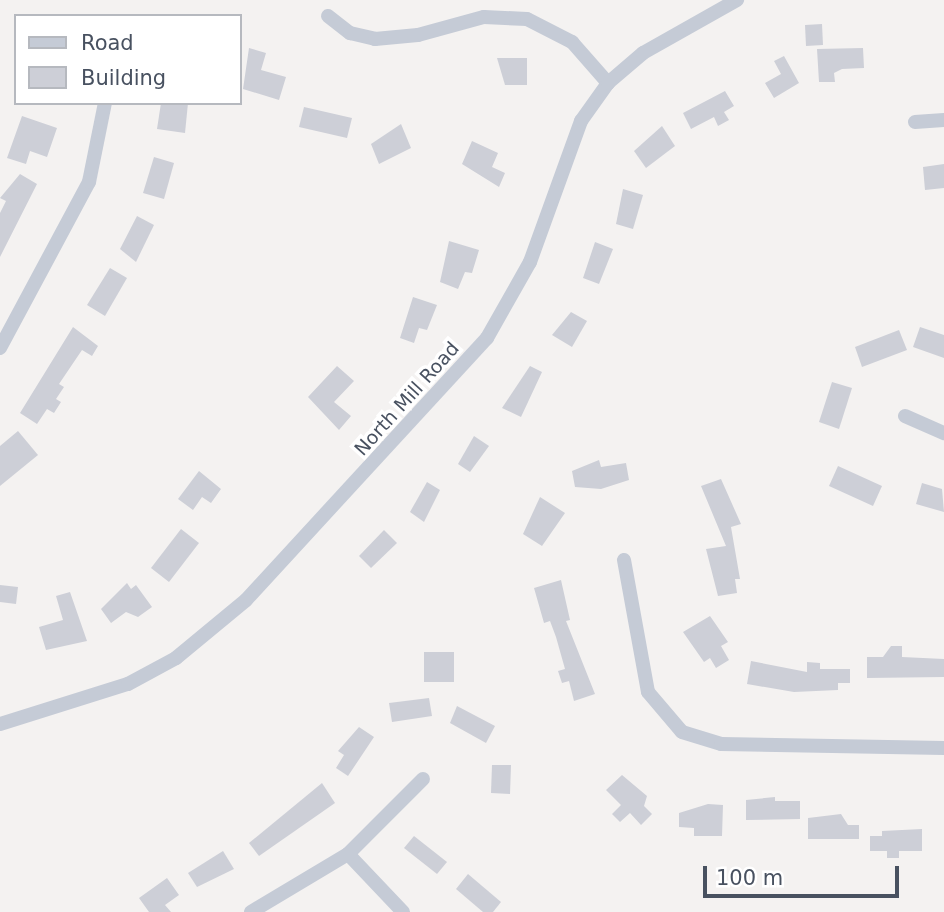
<!DOCTYPE html>
<html>
<head>
<meta charset="utf-8">
<style>
  body { margin:0 }
  #map { position:relative; width:944px; height:912px; overflow:hidden; background:#f4f2f1; font-family:"DejaVu Sans",sans-serif }
  div>[style] { position:absolute }
  .building>* { inset:0; background:#cdcfd7 }
  .minor>* { height:14px; margin:-7px; padding:0 7px; transform-origin:7px; border-radius:7px; background:#c5cbd6 }
  span { translate:-50% -50%; white-space:nowrap; text-align:center; line-height:1.15; -webkit-text-stroke:7px #fff; paint-order:stroke }
  .street-label { font-size:19px; color:#485160 }
  .legend { position:absolute; left:14px; top:14px; width:228px; height:91px; box-sizing:border-box; background:#fff; border:2px solid #b6b9bf; margin:0; padding:9px 12px; list-style:none; font-size:21px; color:#485160 }
  .legend li { display:flex; align-items:center; gap:14px; height:35px }
  .legend b { width:35px; border:2px solid #b6b9bf }
  .scale { position:absolute; left:703px; top:866px; width:196px; height:32px; box-sizing:border-box; border:4px solid #485160; border-top:0; padding-left:9px; font-size:21px; line-height:24px; white-space:nowrap; color:#485160; -webkit-text-stroke:5px #fff; paint-order:stroke }
</style>
</head>
<body>
<div id="map">
  <div class="building">
    <i style="clip-path:polygon(822px 24px,823px 45px,806px 46px,805px 25px)"></i>
    <i style="clip-path:polygon(249px 48px,266px 53px,261px 70px,286px 77px,279px 100px,243px 89px)"></i>
    <i style="clip-path:polygon(863px 48px,864px 68px,842px 69px,834px 73px,835px 82px,819px 82px,817px 49px)"></i>
    <i style="clip-path:polygon(784px 56px,799px 83px,774px 98px,765px 83px,781px 74px,774px 61px)"></i>
    <i style="clip-path:polygon(497px 58px,527px 58px,527px 85px,505px 85px)"></i>
    <i style="clip-path:polygon(725px 91px,734px 106px,724px 112px,729px 120px,718px 126px,714px 117px,691px 129px,683px 113px)"></i>
    <i style="clip-path:polygon(161px 103px,188px 103px,185px 133px,157px 129px)"></i>
    <i style="clip-path:polygon(304px 107px,352px 118px,347px 138px,299px 127px)"></i>
    <i style="clip-path:polygon(22px 116px,57px 128px,47px 157px,30px 151px,26px 164px,7px 158px)"></i>
    <i style="clip-path:polygon(401px 124px,411px 148px,379px 164px,371px 144px)"></i>
    <i style="clip-path:polygon(662px 126px,675px 146px,646px 168px,634px 151px)"></i>
    <i style="clip-path:polygon(472px 141px,498px 153px,492px 167px,505px 173px,499px 187px,462px 164px)"></i>
    <i style="clip-path:polygon(154px 157px,174px 163px,164px 199px,143px 193px)"></i>
    <i style="clip-path:polygon(944px 164px,944px 188px,925px 190px,923px 167px)"></i>
    <i style="clip-path:polygon(20px 174px,37px 184px,0 257px,0 213px,6px 201px,0 198px)"></i>
    <i style="clip-path:polygon(623px 189px,643px 195px,633px 229px,616px 224px)"></i>
    <i style="clip-path:polygon(137px 216px,154px 225px,136px 262px,120px 249px)"></i>
    <i style="clip-path:polygon(449px 241px,479px 250px,472px 273px,465px 272px,458px 289px,440px 282px)"></i>
    <i style="clip-path:polygon(595px 242px,613px 249px,599px 284px,583px 278px)"></i>
    <i style="clip-path:polygon(110px 268px,127px 278px,105px 316px,87px 305px)"></i>
    <i style="clip-path:polygon(413px 297px,437px 305px,427px 330px,419px 328px,414px 343px,400px 338px)"></i>
    <i style="clip-path:polygon(571px 312px,587px 321px,572px 347px,552px 335px)"></i>
    <i style="clip-path:polygon(73px 327px,98px 346px,92px 356px,82px 350px,59px 384px,64px 387px,56px 399px,61px 402px,54px 413px,47px 409px,37px 424px,20px 413px)"></i>
    <i style="clip-path:polygon(920px 327px,944px 335px,944px 358px,913px 347px)"></i>
    <i style="clip-path:polygon(899px 330px,907px 350px,862px 367px,855px 347px)"></i>
    <i style="clip-path:polygon(337px 366px,354px 381px,334px 402px,351px 416px,339px 430px,308px 397px)"></i>
    <i style="clip-path:polygon(530px 366px,542px 372px,521px 417px,502px 408px)"></i>
    <i style="clip-path:polygon(832px 382px,852px 388px,839px 429px,819px 422px)"></i>
    <i style="clip-path:polygon(18px 431px,38px 455px,0 486px,0 446px)"></i>
    <i style="clip-path:polygon(474px 436px,489px 446px,470px 472px,458px 464px)"></i>
    <i style="clip-path:polygon(599px 460px,601px 467px,626px 463px,629px 480px,601px 489px,575px 487px,572px 471px)"></i>
    <i style="clip-path:polygon(838px 466px,882px 486px,873px 506px,829px 486px)"></i>
    <i style="clip-path:polygon(199px 471px,221px 489px,211px 503px,202px 497px,193px 510px,178px 499px)"></i>
    <i style="clip-path:polygon(721px 479px,741px 524px,731px 527px,740px 579px,735px 579px,737px 593px,718px 596px,706px 549px,726px 546px,701px 486px)"></i>
    <i style="clip-path:polygon(427px 482px,440px 490px,424px 522px,410px 512px)"></i>
    <i style="clip-path:polygon(922px 483px,942px 489px,944px 512px,916px 504px)"></i>
    <i style="clip-path:polygon(540px 497px,565px 513px,542px 546px,523px 534px)"></i>
    <i style="clip-path:polygon(181px 529px,199px 543px,169px 582px,151px 568px)"></i>
    <i style="clip-path:polygon(384px 530px,397px 543px,371px 568px,359px 556px)"></i>
    <i style="clip-path:polygon(561px 580px,570px 620px,566px 621px,595px 694px,574px 701px,569px 681px,562px 683px,558px 671px,565px 669px,556px 637px,550px 621px,544px 623px,534px 588px)"></i>
    <i style="clip-path:polygon(127px 583px,131px 589px,136px 585px,152px 607px,138px 617px,126px 612px,111px 623px,101px 609px)"></i>
    <i style="clip-path:polygon(0 585px,18px 587px,16px 604px,0 602px)"></i>
    <i style="clip-path:polygon(70px 592px,87px 641px,46px 650px,39px 627px,63px 620px,56px 596px)"></i>
    <i style="clip-path:polygon(710px 616px,728px 642px,721px 646px,729px 660px,716px 668px,710px 658px,704px 662px,683px 632px)"></i>
    <i style="clip-path:polygon(891px 646px,902px 646px,902px 657px,944px 659px,944px 677px,867px 678px,867px 657px,883px 657px)"></i>
    <i style="clip-path:polygon(424px 652px,454px 652px,454px 682px,424px 682px)"></i>
    <i style="clip-path:polygon(751px 661px,807px 672px,807px 662px,820px 663px,820px 669px,850px 669px,850px 683px,838px 683px,838px 690px,794px 692px,747px 684px)"></i>
    <i style="clip-path:polygon(429px 698px,432px 716px,392px 722px,389px 703px)"></i>
    <i style="clip-path:polygon(457px 706px,495px 726px,486px 743px,450px 723px)"></i>
    <i style="clip-path:polygon(359px 727px,374px 737px,348px 776px,336px 768px,344px 755px,338px 751px)"></i>
    <i style="clip-path:polygon(492px 765px,511px 765px,510px 794px,491px 793px)"></i>
    <i style="clip-path:polygon(622px 775px,647px 796px,644px 806px,652px 814px,641px 825px,630px 813px,620px 822px,612px 814px,621px 805px,606px 790px)"></i>
    <i style="clip-path:polygon(322px 783px,335px 803px,259px 856px,249px 843px)"></i>
    <i style="clip-path:polygon(775px 797px,775px 801px,800px 801px,800px 819px,746px 820px,746px 800px)"></i>
    <i style="clip-path:polygon(708px 804px,723px 805px,722px 836px,694px 836px,694px 828px,679px 827px,679px 813px)"></i>
    <i style="clip-path:polygon(841px 814px,848px 825px,859px 825px,859px 839px,808px 839px,808px 818px)"></i>
    <i style="clip-path:polygon(922px 829px,922px 851px,899px 851px,899px 858px,887px 858px,887px 851px,870px 851px,870px 836px,882px 836px,882px 831px)"></i>
    <i style="clip-path:polygon(414px 836px,447px 862px,437px 874px,404px 848px)"></i>
    <i style="clip-path:polygon(223px 851px,234px 869px,197px 887px,188px 873px)"></i>
    <i style="clip-path:polygon(468px 874px,501px 902px,493px 912px,483px 912px,456px 889px)"></i>
    <i style="clip-path:polygon(167px 878px,179px 895px,165px 905px,171px 912px,149px 912px,139px 898px)"></i>
  </div>
  <div class="minor">
    <i style="left:328px;top:16px;width:28px;rotate:38deg"></i>
    <i style="left:350px;top:33px;width:26px;rotate:13deg"></i>
    <i style="left:375px;top:39px;width:43px;rotate:-5.3deg"></i>
    <i style="left:418px;top:35px;width:68px;rotate:-15.3deg"></i>
    <i style="left:484px;top:17px;width:43px;rotate:2.7deg"></i>
    <i style="left:527px;top:19px;width:51px;rotate:27.1deg"></i>
    <i style="left:572px;top:42px;width:55px;rotate:48.7deg"></i>
    <i style="left:915px;top:122px;width:29px;rotate:-4deg"></i>
    <i style="left:0;top:348px;width:188px;rotate:-61.8deg"></i>
    <i style="left:89px;top:182px;width:81px;rotate:-78.6deg"></i>
    <i style="left:905px;top:416px;width:43px;rotate:23.6deg"></i>
    <i style="left:624px;top:560px;width:134px;rotate:79.7deg"></i>
    <i style="left:648px;top:692px;width:52px;rotate:49.6deg"></i>
    <i style="left:682px;top:732px;width:41px;rotate:17.1deg"></i>
    <i style="left:721px;top:744px;width:223px;rotate:1deg"></i>
    <i style="left:0;top:724px;width:134px;rotate:-17.4deg"></i>
    <i style="left:128px;top:684px;width:55px;rotate:-28.4deg"></i>
    <i style="left:176px;top:658px;width:91px;rotate:-39.6deg"></i>
    <i style="left:246px;top:600px;width:356px;rotate:-47.4deg"></i>
    <i style="left:487px;top:338px;width:87px;rotate:-60.5deg"></i>
    <i style="left:530px;top:262px;width:150px;rotate:-70.1deg"></i>
    <i style="left:581px;top:121px;width:47px;rotate:-54.6deg"></i>
    <i style="left:608px;top:83px;width:46px;rotate:-40.6deg"></i>
    <i style="left:643px;top:53px;width:108px;rotate:-29.4deg"></i>
    <i style="left:348px;top:854px;width:80px;rotate:46.5deg"></i>
    <i style="left:251px;top:912px;width:113px;rotate:-30.9deg"></i>
    <i style="left:348px;top:854px;width:106px;rotate:-45deg"></i>
  </div>
  <div class="street-label">
    <span style="left:407px;top:399px;rotate:-48deg">North Mill Road</span>
  </div>
  <ul class="legend">
  <li><b style="height:9px;background:#c5cbd6"></b>Road</li>
  <li><b style="height:19px;background:#cdcfd7"></b>Building</li>
  </ul>
  <div class="scale">100 m</div>
</div>
</body>
</html>
